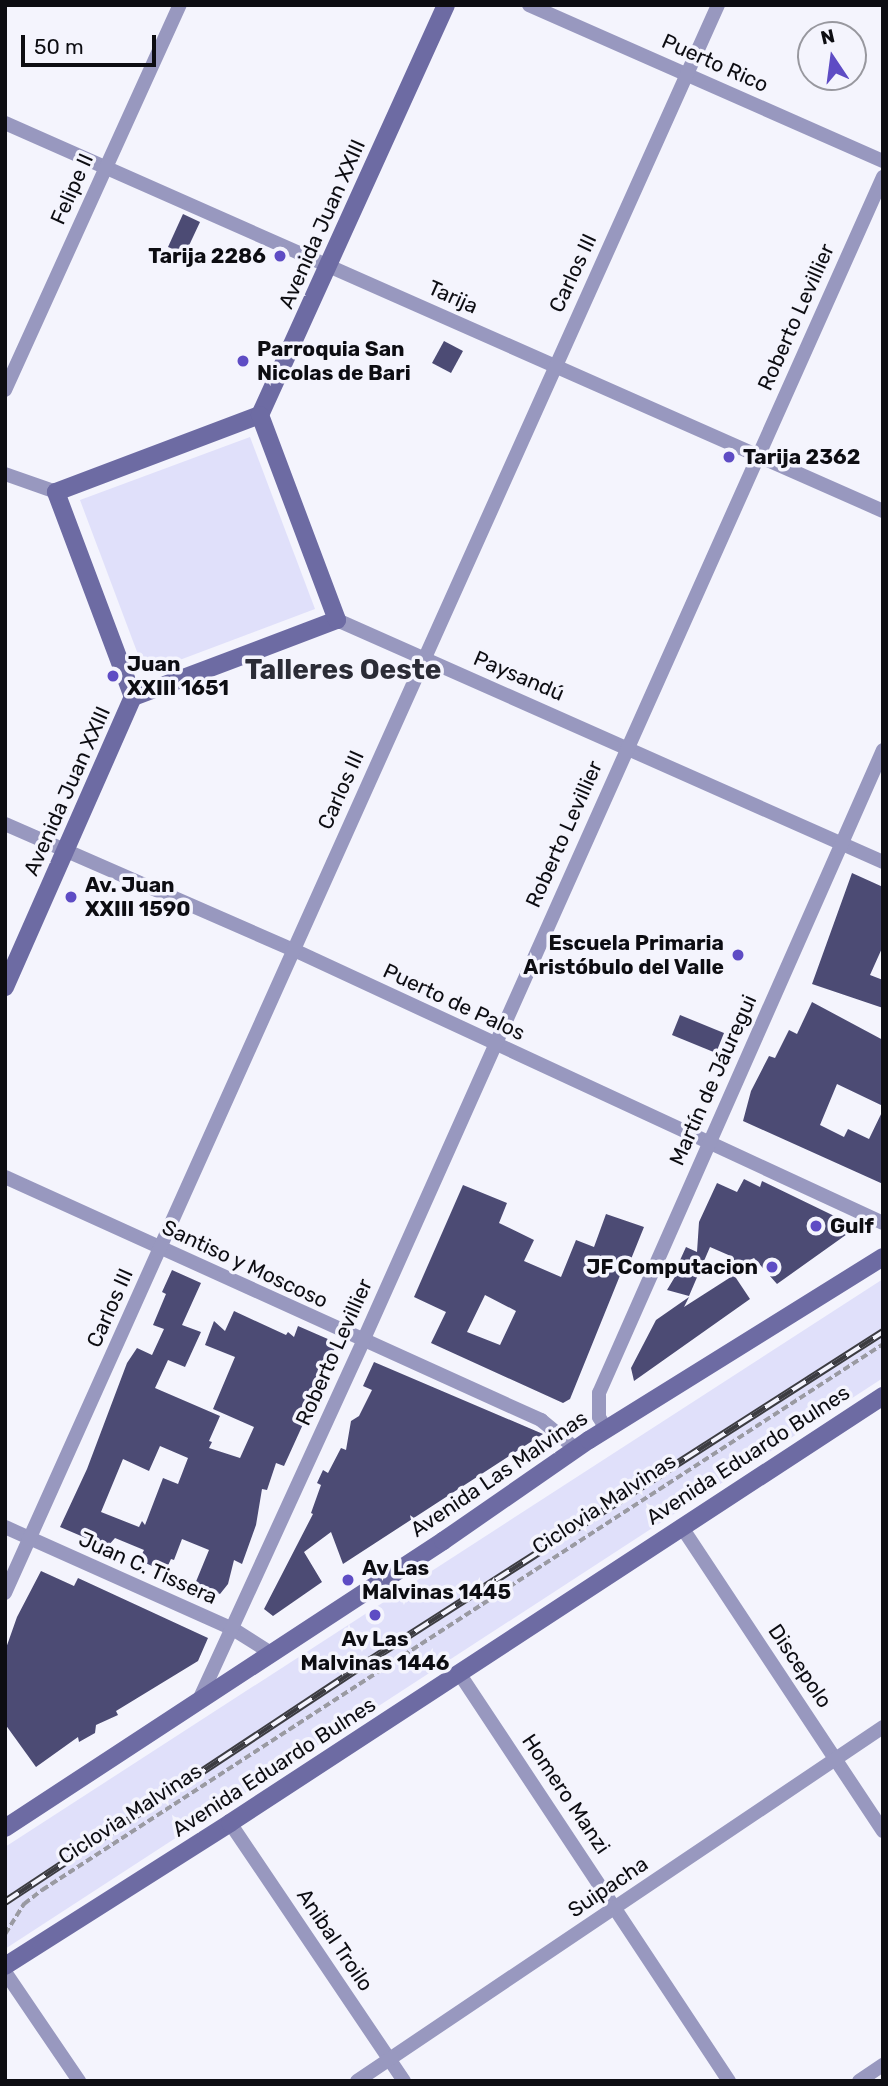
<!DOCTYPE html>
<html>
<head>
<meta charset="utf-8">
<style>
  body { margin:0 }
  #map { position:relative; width:888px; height:2086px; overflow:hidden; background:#f4f4fd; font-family:Rubik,sans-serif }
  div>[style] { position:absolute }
  .green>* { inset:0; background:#e0e0fa }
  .building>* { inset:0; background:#4c4b74 }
  .path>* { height:3.5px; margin-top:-1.75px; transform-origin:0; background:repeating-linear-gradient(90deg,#9a9aa2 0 7px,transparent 0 10.5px) }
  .street>* { height:14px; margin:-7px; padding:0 7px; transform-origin:7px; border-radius:7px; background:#9898bf }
  .secondary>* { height:18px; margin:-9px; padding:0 9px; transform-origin:9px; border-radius:9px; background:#6d6ba3 }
  .rail>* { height:8px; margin-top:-4px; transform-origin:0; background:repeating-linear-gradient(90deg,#f4f4fd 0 16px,#3c3c41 0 32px); box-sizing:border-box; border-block:2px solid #3c3c41 }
  .dots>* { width:19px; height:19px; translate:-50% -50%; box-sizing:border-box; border:4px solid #f4f4fd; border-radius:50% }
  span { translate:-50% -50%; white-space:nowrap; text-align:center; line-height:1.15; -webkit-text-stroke:7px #f4f4fd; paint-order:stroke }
  .street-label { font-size:21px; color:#0d0d12 }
  .poi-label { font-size:21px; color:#0d0d12; font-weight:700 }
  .right { translate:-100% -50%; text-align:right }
  .left { translate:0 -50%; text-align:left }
  .district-label { font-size:28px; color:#2b2c36; font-weight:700 }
  .frame { position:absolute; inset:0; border:7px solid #0d0d12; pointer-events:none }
  .north { position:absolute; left:797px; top:21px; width:70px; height:70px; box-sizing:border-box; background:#f4f4fd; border:2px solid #98989f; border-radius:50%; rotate:347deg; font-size:19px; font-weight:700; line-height:28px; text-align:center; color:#0d0d12 }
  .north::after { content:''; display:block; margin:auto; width:24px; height:32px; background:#5e4cc4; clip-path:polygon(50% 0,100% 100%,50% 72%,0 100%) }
  .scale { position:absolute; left:21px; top:35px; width:135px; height:32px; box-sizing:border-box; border:4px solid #0d0d12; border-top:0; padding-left:9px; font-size:21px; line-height:24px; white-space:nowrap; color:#0d0d12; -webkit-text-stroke:5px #f4f4fd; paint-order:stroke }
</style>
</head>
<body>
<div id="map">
  <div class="green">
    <i style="clip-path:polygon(250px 437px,315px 609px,145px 673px,80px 500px)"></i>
    <i style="clip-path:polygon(883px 1279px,883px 1378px,5px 1949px,5px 1847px)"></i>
  </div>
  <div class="building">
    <i style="clip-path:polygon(183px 214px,200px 222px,185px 254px,168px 247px)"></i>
    <i style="clip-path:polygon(444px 341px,463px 351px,451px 373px,432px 363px)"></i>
    <i style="clip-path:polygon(852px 873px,883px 887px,883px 946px,870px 975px,883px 980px,883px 1008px,812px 984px)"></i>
    <i style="clip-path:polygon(812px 1002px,883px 1040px,883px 1106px,837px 1084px,820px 1125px,844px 1137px,848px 1129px,869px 1139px,883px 1110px,883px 1184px,743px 1121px,751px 1091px,769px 1056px,775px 1058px,789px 1030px,797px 1034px)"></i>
    <i style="clip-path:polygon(680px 1015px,724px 1033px,716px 1053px,672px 1035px)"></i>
    <i style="clip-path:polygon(744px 1179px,760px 1187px,762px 1181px,857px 1227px,777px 1284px,754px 1258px,735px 1267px,733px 1257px,710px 1247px,689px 1296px,667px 1290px,679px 1270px,676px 1269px,686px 1247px,697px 1252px,699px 1222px,717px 1183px,737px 1192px)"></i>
    <i style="clip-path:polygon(evenodd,463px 1185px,507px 1203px,499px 1223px,534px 1240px,524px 1261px,561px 1277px,576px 1240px,594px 1247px,606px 1214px,644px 1227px,625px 1274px,621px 1273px,570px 1399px,563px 1403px,431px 1343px,446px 1312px,414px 1297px,463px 1185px,485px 1295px,516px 1311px,500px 1345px,467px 1332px,485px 1295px)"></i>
    <i style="clip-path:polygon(evenodd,172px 1270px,201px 1283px,182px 1325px,201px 1332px,185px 1367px,168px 1360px,155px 1388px,220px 1416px,209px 1441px,212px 1442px,209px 1448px,240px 1458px,254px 1427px,213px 1409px,235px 1357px,205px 1345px,214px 1321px,225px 1331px,234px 1311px,286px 1335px,288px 1332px,294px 1337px,298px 1326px,337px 1343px,316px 1391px,310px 1388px,297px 1418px,304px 1422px,284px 1466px,276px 1463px,267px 1490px,262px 1489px,256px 1525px,242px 1564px,234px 1560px,228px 1584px,220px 1594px,195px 1584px,209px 1550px,182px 1539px,174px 1560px,171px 1559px,165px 1572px,139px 1560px,144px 1550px,115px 1538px,107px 1547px,60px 1527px,87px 1469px,127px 1363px,137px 1348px,152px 1355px,164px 1329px,153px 1325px,166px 1294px,162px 1292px,172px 1270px,160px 1446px,188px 1458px,178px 1484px,163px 1478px,145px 1525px,142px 1521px,139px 1527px,101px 1512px,123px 1459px,149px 1471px,160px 1446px)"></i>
    <i style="clip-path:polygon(734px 1275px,750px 1299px,634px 1381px,631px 1368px,656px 1320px,689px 1297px,684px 1307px)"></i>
    <i style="clip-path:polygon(374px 1362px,543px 1434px,343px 1564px,331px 1532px,304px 1552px,322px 1582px,273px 1616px,264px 1609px,313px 1514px,311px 1513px,321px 1485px,317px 1483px,323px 1470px,328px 1473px,341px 1448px,346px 1450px,351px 1421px,359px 1416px,372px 1390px,363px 1386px)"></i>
    <i style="clip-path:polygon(41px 1571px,74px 1586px,78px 1578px,208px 1638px,198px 1661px,116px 1711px,118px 1715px,96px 1725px,95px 1733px,79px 1742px,78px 1737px,36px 1767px,5px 1724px,5px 1651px,17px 1617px)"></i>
  </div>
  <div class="path">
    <i style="left:5px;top:1934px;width:36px;rotate:-58deg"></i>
    <i style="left:24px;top:1904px;width:23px;rotate:-38deg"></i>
    <i style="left:42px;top:1890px;width:1003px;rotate:-32.99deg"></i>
  </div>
  <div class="street">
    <i style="left:529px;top:5px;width:387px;rotate:23.8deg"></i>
    <i style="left:5px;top:123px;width:960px;rotate:23.84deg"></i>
    <i style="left:5px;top:390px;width:423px;rotate:-65.6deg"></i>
    <i style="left:5px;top:474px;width:54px;rotate:19.4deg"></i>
    <i style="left:337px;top:620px;width:597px;rotate:23.9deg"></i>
    <i style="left:5px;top:824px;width:315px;rotate:23.6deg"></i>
    <i style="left:294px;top:950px;width:649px;rotate:24.87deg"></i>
    <i style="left:5px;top:1177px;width:589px;rotate:24.39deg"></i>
    <i style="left:541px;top:1420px;width:45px;rotate:39.6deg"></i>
    <i style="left:606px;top:1429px;width:14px;rotate:-120deg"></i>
    <i style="left:599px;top:1417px;width:24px;rotate:-90deg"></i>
    <i style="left:599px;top:1393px;width:703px;rotate:-66.17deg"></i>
    <i style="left:681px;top:1526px;width:366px;rotate:56.5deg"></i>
    <i style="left:5px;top:1527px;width:250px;rotate:24.1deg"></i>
    <i style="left:233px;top:1629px;width:45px;rotate:32.3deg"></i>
    <i style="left:5px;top:1593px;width:1741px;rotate:-65.82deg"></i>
    <i style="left:459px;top:1673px;width:489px;rotate:56.5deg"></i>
    <i style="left:199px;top:1700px;width:395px;rotate:-65.4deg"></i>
    <i style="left:363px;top:1341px;width:1275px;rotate:-65.93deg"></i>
    <i style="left:230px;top:1823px;width:311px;rotate:56deg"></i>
    <i style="left:5px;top:1972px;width:132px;rotate:55.8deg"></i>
    <i style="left:357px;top:2081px;width:634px;rotate:-33.94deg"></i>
    <i style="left:859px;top:2081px;width:29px;rotate:-34deg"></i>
  </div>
  <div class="secondary">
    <i style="left:133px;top:697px;width:219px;rotate:-110.6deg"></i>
    <i style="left:56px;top:492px;width:218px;rotate:-20.7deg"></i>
    <i style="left:260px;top:415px;width:450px;rotate:-65.6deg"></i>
    <i style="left:5px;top:987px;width:317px;rotate:-66.2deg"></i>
    <i style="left:133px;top:697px;width:218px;rotate:-20.7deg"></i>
    <i style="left:337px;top:620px;width:219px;rotate:-110.6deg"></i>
    <i style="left:5px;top:1828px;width:524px;rotate:-33.23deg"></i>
    <i style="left:443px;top:1541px;width:178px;rotate:-34.7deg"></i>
    <i style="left:589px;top:1440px;width:346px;rotate:-31.9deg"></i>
    <i style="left:5px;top:1966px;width:267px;rotate:-32.4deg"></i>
    <i style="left:230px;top:1823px;width:780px;rotate:-33.18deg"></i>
  </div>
  <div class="rail">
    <i style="left:5px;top:1902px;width:427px;rotate:-33.5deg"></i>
    <i style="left:361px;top:1666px;width:620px;rotate:-32.61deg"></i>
  </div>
  <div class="dots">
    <i style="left:280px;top:256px;background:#5e4cc4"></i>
    <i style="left:243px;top:361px;background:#5e4cc4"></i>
    <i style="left:729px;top:457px;background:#5e4cc4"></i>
    <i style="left:113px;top:676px;background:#5e4cc4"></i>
    <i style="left:71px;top:897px;background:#5e4cc4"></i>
    <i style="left:738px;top:955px;background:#5e4cc4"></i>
    <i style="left:816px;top:1226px;background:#5e4cc4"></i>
    <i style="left:772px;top:1267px;background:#5e4cc4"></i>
    <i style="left:348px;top:1580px;background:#5e4cc4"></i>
    <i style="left:375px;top:1615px;background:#5e4cc4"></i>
  </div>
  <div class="street-label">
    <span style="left:715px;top:63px;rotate:24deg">Puerto Rico</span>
    <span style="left:72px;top:189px;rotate:-66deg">Felipe II</span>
    <span style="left:322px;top:224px;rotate:-66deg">Avenida Juan XXIII</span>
    <span style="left:573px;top:273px;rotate:-65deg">Carlos III</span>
    <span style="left:453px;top:297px;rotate:24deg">Tarija</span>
    <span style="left:796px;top:317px;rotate:-66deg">Roberto Levillier</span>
    <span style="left:519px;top:676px;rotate:23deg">Paysandú</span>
    <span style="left:341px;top:790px;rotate:-66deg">Carlos III</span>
    <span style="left:67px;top:791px;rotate:-66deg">Avenida Juan XXIII</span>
    <span style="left:564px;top:834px;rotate:-66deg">Roberto Levillier</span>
    <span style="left:454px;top:1002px;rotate:25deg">Puerto de Palos</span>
    <span style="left:713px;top:1080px;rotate:-66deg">Martín de Jáuregui</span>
    <span style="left:245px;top:1264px;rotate:25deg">Santiso y Moscoso</span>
    <span style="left:110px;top:1308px;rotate:-66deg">Carlos III</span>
    <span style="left:334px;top:1352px;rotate:-66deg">Roberto Levillier</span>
    <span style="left:748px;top:1455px;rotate:-33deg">Avenida Eduardo Bulnes</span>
    <span style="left:499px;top:1474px;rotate:-34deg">Avenida Las Malvinas</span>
    <span style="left:604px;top:1504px;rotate:-33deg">Ciclovia Malvinas</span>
    <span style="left:148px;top:1568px;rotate:24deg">Juan C. Tissera</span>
    <span style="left:800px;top:1666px;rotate:56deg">Discepolo</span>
    <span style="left:274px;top:1767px;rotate:-33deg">Avenida Eduardo Bulnes</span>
    <span style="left:566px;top:1794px;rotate:56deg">Homero Manzi</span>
    <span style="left:130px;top:1814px;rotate:-33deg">Ciclovia Malvinas</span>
    <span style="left:608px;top:1887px;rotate:-34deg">Suipacha</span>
    <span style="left:335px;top:1940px;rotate:56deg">Anibal Troilo</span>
  </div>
  <div class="poi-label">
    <span class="right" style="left:266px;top:256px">Tarija 2286</span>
    <span class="left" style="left:257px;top:361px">Parroquia San<br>Nicolas de Bari</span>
    <span class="left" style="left:743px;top:457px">Tarija 2362</span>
    <span class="left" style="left:127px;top:676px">Juan<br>XXIII 1651</span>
    <span class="left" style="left:85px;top:897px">Av. Juan<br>XXIII 1590</span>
    <span class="right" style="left:724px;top:955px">Escuela Primaria<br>Aristóbulo del Valle</span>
    <span class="left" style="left:830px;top:1226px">Gulf</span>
    <span class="right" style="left:758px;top:1267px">JF Computacion</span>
    <span class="left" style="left:362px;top:1580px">Av Las<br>Malvinas 1445</span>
    <span style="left:375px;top:1651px">Av Las<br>Malvinas 1446</span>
  </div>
  <div class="district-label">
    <span style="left:343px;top:670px">Talleres Oeste</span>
  </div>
  <div class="frame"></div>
  <div class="north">N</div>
  <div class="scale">50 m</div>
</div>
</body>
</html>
